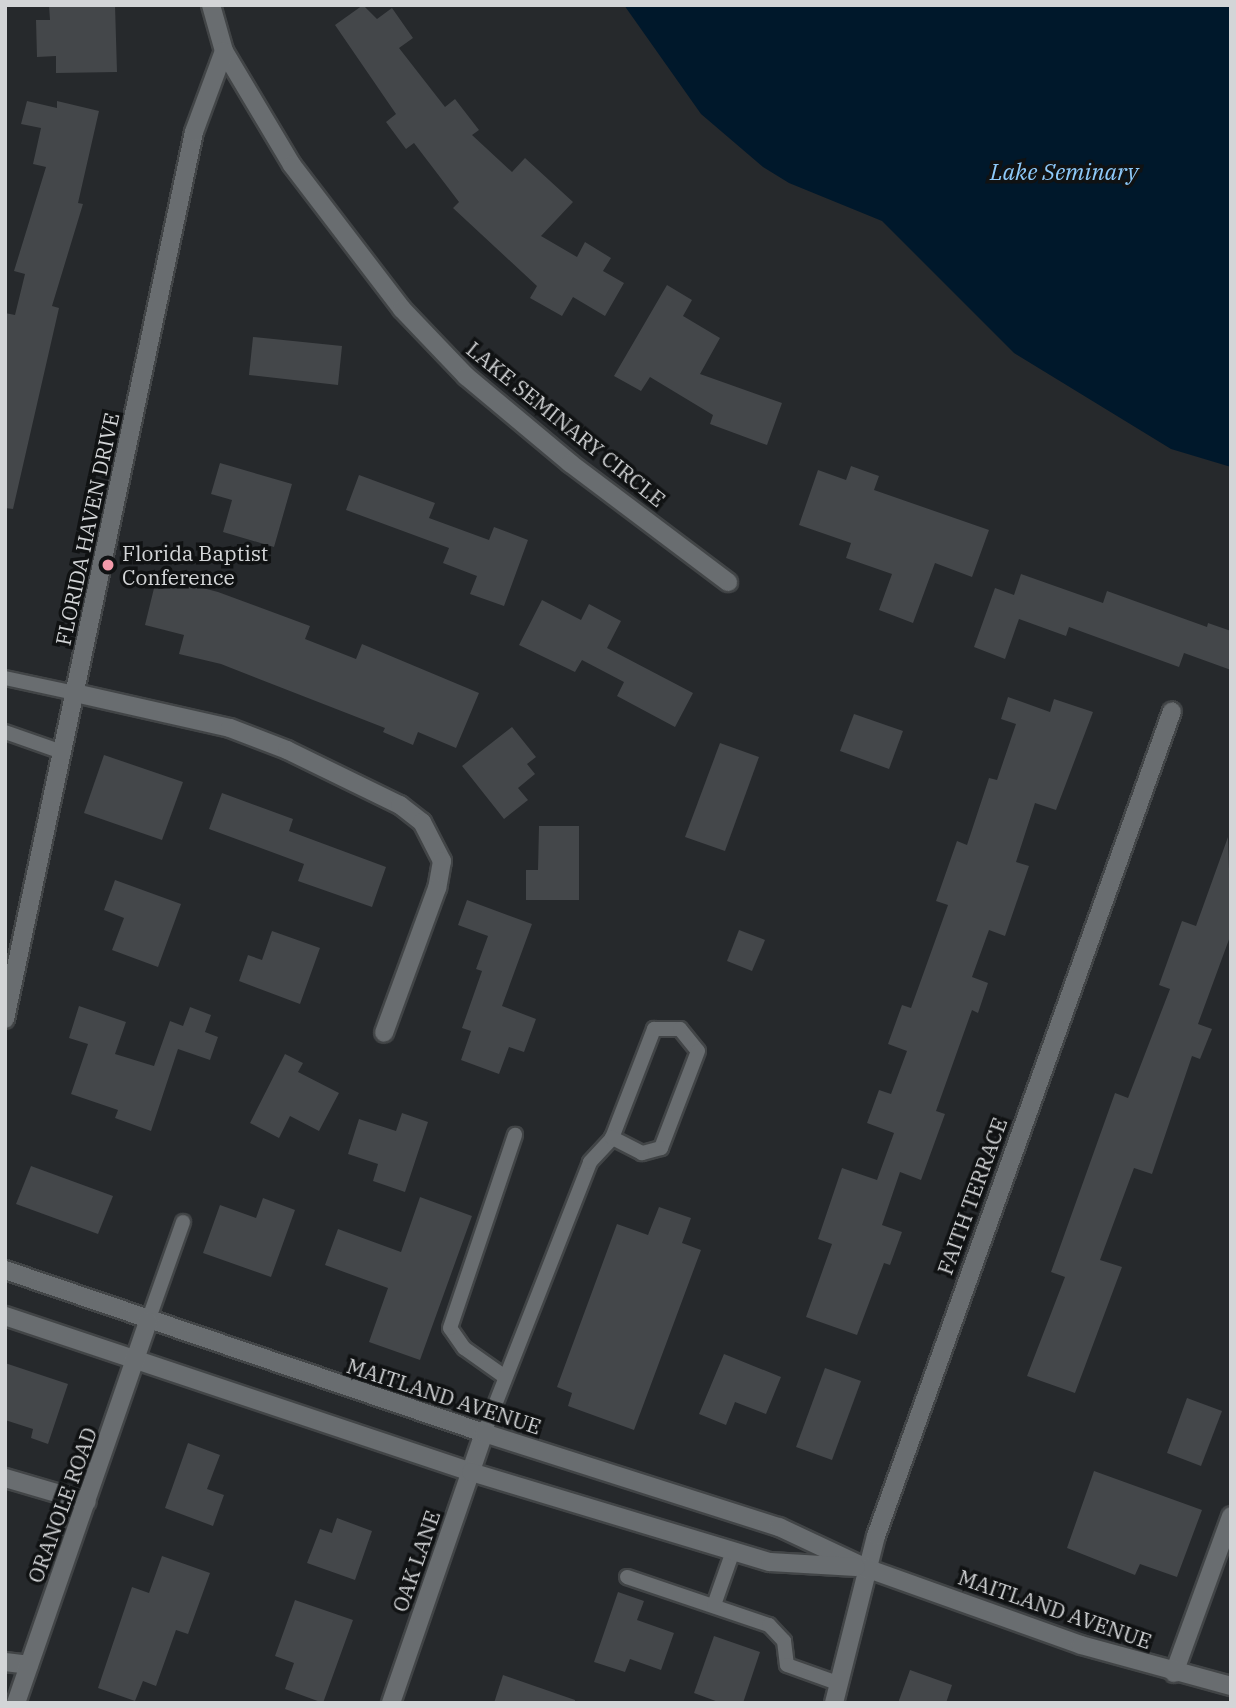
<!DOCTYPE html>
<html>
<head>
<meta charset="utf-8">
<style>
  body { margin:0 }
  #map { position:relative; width:1236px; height:1708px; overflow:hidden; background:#26292c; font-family:"IBM Plex Serif",serif }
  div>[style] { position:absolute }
  .water>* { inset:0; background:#00182b }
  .building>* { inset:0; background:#44474a }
  .roads { filter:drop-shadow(2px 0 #424547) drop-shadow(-2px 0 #424547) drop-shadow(0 2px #424547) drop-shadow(0 -2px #424547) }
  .lane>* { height:14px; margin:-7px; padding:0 7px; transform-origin:7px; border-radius:7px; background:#696d70 }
  .street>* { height:18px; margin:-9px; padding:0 9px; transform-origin:9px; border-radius:9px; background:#696d70 }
  .secondary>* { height:18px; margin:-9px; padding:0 9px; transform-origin:9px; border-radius:9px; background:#696d70 }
  .dots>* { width:19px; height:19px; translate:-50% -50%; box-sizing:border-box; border:4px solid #101213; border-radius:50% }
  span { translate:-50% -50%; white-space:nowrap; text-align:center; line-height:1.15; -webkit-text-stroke:7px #101213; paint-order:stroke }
  .street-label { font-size:21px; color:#d3d5d7 }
  .poi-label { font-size:21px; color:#d3d5d7 }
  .left { translate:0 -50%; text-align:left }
  .water-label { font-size:23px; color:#8ecafa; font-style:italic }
  .frame { position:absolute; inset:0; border:7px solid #d3d5d7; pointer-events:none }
</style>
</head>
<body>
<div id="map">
  <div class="water">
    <i style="clip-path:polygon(624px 5px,1231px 5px,1231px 467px,1171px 449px,1014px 353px,882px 221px,789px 183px,763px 167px,701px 114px)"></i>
  </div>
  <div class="building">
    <i style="clip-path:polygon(49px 5px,115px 5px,117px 72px,56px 73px,56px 56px,37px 57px,36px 20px,50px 20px)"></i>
    <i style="clip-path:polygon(363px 5px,377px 19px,392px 8px,413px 38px,399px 48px,445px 107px,455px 99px,479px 130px,472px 135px,512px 172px,525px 158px,573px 202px,541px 236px,577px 257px,585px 242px,611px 258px,603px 271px,624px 283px,605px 316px,573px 297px,562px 316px,530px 298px,537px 286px,453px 208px,459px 202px,414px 143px,406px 149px,386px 122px,396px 114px,335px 25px)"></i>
    <i style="clip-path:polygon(27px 101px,57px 108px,57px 101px,99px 111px,78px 203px,83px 204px,52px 306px,59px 308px,13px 509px,5px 508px,5px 313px,15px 315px,25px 274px,14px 271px,46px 167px,33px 164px,41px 128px,21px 124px)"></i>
    <i style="clip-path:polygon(667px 285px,692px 300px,683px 316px,720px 338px,700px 374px,782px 403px,767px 445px,710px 424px,713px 415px,650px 377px,641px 391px,614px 376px)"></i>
    <i style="clip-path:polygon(253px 337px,342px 346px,338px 385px,249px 375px)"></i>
    <i style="clip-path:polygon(220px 463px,292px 484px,274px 547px,223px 532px,232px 500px,211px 494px)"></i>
    <i style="clip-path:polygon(851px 466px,879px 476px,874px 490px,989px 530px,972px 577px,935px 563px,913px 623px,879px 610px,892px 574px,846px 558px,851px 543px,799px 525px,818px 470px,846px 480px)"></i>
    <i style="clip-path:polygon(359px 475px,435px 503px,429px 518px,489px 540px,494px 527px,528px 540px,504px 606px,470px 594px,477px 576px,443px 563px,449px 548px,346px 510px)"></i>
    <i style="clip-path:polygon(1021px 574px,1103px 603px,1107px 591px,1207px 627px,1208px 623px,1231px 631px,1231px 670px,1184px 653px,1179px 667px,1069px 627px,1066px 636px,1019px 619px,1005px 659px,974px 647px,995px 588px,1014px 595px)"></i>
    <i style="clip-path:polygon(157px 576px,218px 592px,310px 626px,305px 639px,356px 659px,362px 644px,479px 693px,456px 748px,418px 732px,413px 745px,383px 732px,385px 728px,221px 664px,179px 654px,184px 635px,145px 625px)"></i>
    <i style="clip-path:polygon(542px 600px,581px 620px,589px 604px,621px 621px,607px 648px,693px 693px,675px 727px,617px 696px,624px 682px,582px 660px,575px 672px,519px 645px)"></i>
    <i style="clip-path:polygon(1008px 697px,1050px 712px,1054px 699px,1093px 712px,1056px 810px,1035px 803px,1016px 862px,1029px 866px,1005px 936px,989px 930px,972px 977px,988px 983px,978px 1013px,972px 1010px,936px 1111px,945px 1114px,921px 1180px,900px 1172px,882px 1225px,902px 1232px,890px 1265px,884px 1263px,857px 1335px,806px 1317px,832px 1244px,818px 1239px,842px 1168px,877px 1180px,894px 1133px,867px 1123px,879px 1090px,891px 1094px,907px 1051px,888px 1044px,902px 1005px,911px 1008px,948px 905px,936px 901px,957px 841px,967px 845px,989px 778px,997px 780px,1016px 724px,1001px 719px)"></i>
    <i style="clip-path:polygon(854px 714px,903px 731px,889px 769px,840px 751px)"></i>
    <i style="clip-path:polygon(512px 727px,536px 757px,527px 764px,535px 774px,518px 788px,528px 800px,504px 819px,462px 766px)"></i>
    <i style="clip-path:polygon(720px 743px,759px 757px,725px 851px,685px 837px)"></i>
    <i style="clip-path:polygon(104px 755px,183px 782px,162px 840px,84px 813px)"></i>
    <i style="clip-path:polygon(222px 793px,293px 819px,289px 831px,386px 867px,372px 907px,298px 881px,304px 864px,209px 829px)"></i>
    <i style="clip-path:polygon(539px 826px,579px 826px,579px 900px,526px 900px,526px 870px,538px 870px)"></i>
    <i style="clip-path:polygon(1228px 837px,1231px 934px,1198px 1024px,1212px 1029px,1200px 1059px,1192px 1056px,1152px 1174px,1134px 1168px,1100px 1260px,1122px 1267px,1075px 1393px,1027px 1376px,1065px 1277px,1051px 1272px,1115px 1093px,1128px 1098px,1170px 989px,1159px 985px,1182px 921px,1196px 926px)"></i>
    <i style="clip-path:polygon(115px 880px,181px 904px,158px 967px,112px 950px,124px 918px,104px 910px)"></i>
    <i style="clip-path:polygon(467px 900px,532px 924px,502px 1006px,536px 1019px,524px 1052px,509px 1047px,499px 1074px,461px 1060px,471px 1031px,462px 1028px,482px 971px,476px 969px,488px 936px,458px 925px)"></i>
    <i style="clip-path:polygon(739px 930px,765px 940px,752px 971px,727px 961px)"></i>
    <i style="clip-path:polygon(272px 931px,320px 948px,300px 1004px,239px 981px,248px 955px,262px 960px)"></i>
    <i style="clip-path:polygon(79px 1006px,126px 1022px,115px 1054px,154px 1066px,170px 1021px,183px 1026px,190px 1007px,211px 1015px,205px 1032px,218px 1037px,210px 1060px,178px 1049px,151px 1131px,115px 1118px,118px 1110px,71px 1094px,88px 1044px,69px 1038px)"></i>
    <i style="clip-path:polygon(285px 1054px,303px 1063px,298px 1072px,339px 1093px,319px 1131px,290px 1116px,279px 1138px,250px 1123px)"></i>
    <i style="clip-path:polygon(402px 1113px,428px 1122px,405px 1192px,373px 1181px,378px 1164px,348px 1154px,359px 1119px,396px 1131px)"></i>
    <i style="clip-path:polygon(31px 1166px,113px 1196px,98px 1234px,16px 1204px)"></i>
    <i style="clip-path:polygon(420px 1197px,472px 1216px,420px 1360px,369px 1342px,388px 1288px,325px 1265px,338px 1229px,401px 1252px)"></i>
    <i style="clip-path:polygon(263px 1198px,295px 1210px,271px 1277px,203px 1253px,220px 1205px,256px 1218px)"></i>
    <i style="clip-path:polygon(659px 1207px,691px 1218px,682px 1243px,701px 1250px,634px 1430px,568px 1406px,572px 1393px,557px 1387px,617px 1224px,648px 1235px)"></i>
    <i style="clip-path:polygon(724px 1354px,781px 1377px,766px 1414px,735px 1402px,726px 1425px,699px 1414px)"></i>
    <i style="clip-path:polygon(5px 1363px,68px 1384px,48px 1444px,31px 1438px,33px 1429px,5px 1420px)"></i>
    <i style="clip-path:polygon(825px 1368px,861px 1381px,832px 1460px,796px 1447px)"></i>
    <i style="clip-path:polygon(1187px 1398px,1222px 1411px,1201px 1466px,1167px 1453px)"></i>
    <i style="clip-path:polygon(188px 1443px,220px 1455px,207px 1489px,224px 1495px,213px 1526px,165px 1508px)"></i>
    <i style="clip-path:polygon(1094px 1471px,1202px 1510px,1177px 1577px,1140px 1564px,1135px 1575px,1067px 1548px)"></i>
    <i style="clip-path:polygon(337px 1518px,372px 1531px,355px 1580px,307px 1563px,320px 1529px,332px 1533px)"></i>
    <i style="clip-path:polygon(162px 1556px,210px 1573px,188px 1634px,176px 1630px,156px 1686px,143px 1681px,135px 1701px,98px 1688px,132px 1587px,149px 1593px)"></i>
    <i style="clip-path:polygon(618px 1592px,644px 1601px,637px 1620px,674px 1633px,661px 1670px,630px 1659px,625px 1672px,594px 1662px)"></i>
    <i style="clip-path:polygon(295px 1600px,353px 1620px,323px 1703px,285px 1689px,294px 1663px,275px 1656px)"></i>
    <i style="clip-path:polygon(714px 1636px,760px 1652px,743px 1703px,721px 1703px,694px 1693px)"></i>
    <i style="clip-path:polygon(910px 1670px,952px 1685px,946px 1703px,898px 1703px)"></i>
    <i style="clip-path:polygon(503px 1675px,575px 1700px,575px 1703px,494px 1703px)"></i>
  </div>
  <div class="roads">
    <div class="lane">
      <i style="left:5px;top:678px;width:72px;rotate:12.1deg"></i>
      <i style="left:5px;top:732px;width:60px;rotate:19.3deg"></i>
      <i style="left:148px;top:1321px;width:105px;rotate:-70.5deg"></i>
      <i style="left:505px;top:1377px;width:50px;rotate:-144.7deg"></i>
      <i style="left:464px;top:1348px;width:24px;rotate:-125deg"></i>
      <i style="left:450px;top:1328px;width:204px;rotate:-71.4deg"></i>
      <i style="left:484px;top:1433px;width:291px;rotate:-68.6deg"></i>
      <i style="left:590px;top:1162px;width:33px;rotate:-47deg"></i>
      <i style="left:612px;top:1138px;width:117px;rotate:-68.9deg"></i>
      <i style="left:654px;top:1029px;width:26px"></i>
      <i style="left:680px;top:1029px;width:28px;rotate:51deg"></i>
      <i style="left:698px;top:1051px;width:104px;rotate:110.9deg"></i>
      <i style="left:661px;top:1148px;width:20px;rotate:165deg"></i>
      <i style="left:642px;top:1153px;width:34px;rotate:-153deg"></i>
      <i style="left:627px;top:1577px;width:150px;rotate:18.7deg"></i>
      <i style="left:769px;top:1625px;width:22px;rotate:47deg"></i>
      <i style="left:784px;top:1641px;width:24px;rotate:83deg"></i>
      <i style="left:787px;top:1665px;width:56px;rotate:19.7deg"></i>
      <i style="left:714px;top:1605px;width:57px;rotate:-70.6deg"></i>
    </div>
    <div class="street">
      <i style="left:211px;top:5px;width:48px;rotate:74.2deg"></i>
      <i style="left:224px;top:51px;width:133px;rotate:59.2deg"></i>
      <i style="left:292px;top:165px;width:181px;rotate:52.6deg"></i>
      <i style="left:402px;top:309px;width:93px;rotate:46.3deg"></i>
      <i style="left:466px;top:376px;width:136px;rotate:39.9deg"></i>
      <i style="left:570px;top:463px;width:198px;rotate:37deg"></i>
      <i style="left:75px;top:693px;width:159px;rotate:12.7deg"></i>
      <i style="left:230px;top:728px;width:61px;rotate:21.1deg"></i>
      <i style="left:287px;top:750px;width:126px;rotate:26deg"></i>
      <i style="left:400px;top:805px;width:28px;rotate:38deg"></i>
      <i style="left:422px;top:822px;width:44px;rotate:62.9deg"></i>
      <i style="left:442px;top:861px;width:27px;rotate:100deg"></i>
      <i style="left:437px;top:888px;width:154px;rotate:110.1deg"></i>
      <i style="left:5px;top:1019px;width:907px;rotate:-77.97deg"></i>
      <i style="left:194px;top:132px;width:86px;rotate:-69.7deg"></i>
      <i style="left:5px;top:1478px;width:85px;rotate:16.3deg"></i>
      <i style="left:5px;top:1662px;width:24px;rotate:7deg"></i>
      <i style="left:1174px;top:1673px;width:167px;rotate:-70deg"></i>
      <i style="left:391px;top:1703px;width:286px;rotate:-71deg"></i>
      <i style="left:834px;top:1703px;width:172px;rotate:-75.9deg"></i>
      <i style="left:876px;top:1536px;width:876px;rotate:-70.26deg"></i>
    </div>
    <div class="secondary">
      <i style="left:5px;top:1270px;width:506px;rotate:18.79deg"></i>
      <i style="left:484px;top:1433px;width:310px;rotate:17.7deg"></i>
      <i style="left:779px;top:1527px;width:96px;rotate:25.2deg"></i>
      <i style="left:866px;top:1568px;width:228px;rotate:19.7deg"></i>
      <i style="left:1081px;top:1645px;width:156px;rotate:15.3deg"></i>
      <i style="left:5px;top:1316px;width:491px;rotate:18.5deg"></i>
      <i style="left:471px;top:1472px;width:312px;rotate:16.8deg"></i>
      <i style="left:770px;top:1562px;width:86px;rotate:3.3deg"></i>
      <i style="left:16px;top:1703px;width:404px;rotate:-70.9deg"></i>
    </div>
  </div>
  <div class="dots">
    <i style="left:108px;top:565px;background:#f39aaa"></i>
  </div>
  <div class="street-label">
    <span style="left:566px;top:424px;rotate:39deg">LAKE SEMINARY CIRCLE</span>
    <span style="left:87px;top:529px;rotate:-78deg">FLORIDA HAVEN DRIVE</span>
    <span style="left:972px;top:1196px;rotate:-70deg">FAITH TERRACE</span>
    <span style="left:444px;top:1396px;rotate:18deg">MAITLAND AVENUE</span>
    <span style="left:62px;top:1505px;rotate:-70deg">ORANOLE ROAD</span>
    <span style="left:416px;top:1561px;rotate:-71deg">OAK LANE</span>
    <span style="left:1055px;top:1609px;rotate:19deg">MAITLAND AVENUE</span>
  </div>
  <div class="poi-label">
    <span class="left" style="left:122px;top:565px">Florida Baptist<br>Conference</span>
  </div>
  <div class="water-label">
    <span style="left:1064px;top:171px">Lake Seminary</span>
  </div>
  <div class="frame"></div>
</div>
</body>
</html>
